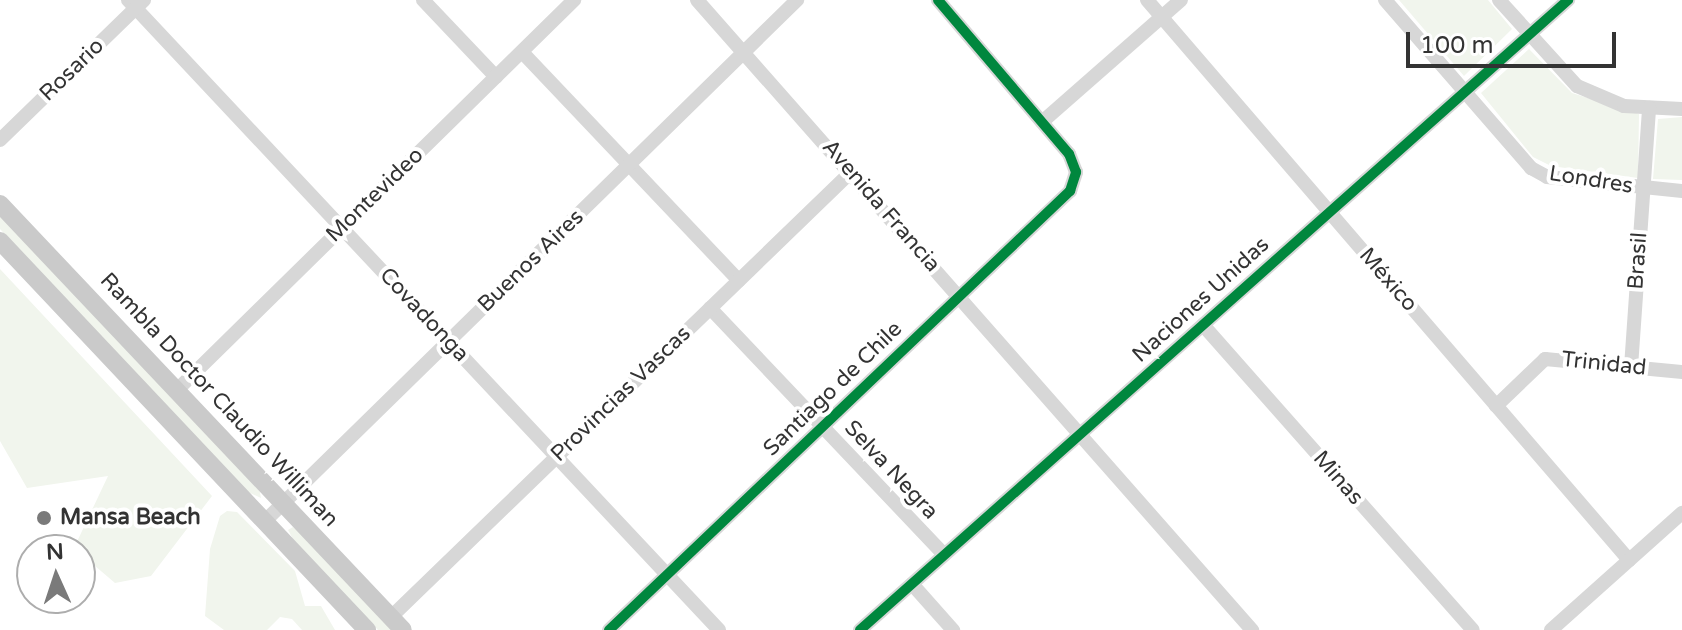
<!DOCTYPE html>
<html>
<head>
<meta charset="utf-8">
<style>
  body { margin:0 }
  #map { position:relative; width:1682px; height:630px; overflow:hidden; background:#fff; font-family:"Varela Round",sans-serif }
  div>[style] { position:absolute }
  .green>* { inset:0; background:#f1f5ed }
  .minor>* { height:14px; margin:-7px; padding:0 7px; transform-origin:7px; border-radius:7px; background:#d7d7d7 }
  .major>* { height:18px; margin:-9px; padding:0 9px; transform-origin:9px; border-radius:9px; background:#cacaca }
  .cycleway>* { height:10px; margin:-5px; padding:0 5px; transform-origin:5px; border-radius:5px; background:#00873e }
  .dots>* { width:22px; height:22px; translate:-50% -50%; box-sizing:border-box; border:4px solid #fff; border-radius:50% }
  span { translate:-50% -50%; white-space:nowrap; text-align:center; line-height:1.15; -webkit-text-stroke:8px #fff; paint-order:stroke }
  .street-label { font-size:22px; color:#333 }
  .poi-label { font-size:22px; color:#333; font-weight:700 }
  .left { translate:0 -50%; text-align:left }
  .north { position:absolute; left:16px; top:534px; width:80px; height:80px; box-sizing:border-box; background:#fff; border:2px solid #adadad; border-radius:50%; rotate:357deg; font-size:22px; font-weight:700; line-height:32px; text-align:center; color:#333 }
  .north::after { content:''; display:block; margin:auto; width:28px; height:36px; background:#7a7a7a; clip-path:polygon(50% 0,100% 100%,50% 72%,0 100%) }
  .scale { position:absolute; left:1406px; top:32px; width:210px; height:36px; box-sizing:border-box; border:4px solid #333; border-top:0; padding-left:10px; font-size:24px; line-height:28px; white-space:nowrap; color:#333; -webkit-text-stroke:6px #fff; paint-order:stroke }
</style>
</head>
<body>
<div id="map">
  <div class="green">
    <i style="clip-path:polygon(1399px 0,1488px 0,1512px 29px,1464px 76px)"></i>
    <i style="clip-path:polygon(1529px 49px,1572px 93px,1639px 114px,1638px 178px,1551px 166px,1533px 157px,1481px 93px)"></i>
    <i style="clip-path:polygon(1682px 117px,1682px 180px,1653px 179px,1658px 119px)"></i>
    <i style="clip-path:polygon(0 213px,259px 488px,261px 498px,248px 492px,0 229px)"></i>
    <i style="clip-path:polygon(0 269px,212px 496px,151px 576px,115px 583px,74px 548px,108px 476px,27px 488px,0 441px)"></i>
    <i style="clip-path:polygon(227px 511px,237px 512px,295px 571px,305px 606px,321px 606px,335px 630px,302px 630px,292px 619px,280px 617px,267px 630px,224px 630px,205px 616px,210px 549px,220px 516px)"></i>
    <i style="clip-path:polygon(293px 527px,301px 533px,393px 630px,378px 630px,293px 539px,288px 530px)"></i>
  </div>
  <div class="minor">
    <i style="left:128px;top:0;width:864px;rotate:46.83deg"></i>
    <i style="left:423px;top:0;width:106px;rotate:46.5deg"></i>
    <i style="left:697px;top:0;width:840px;rotate:48.62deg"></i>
    <i style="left:1147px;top:0;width:739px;rotate:49.28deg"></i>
    <i style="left:1385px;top:0;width:223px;rotate:49deg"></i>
    <i style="left:1531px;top:168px;width:18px;rotate:29deg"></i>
    <i style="left:1547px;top:177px;width:136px;rotate:5.9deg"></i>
    <i style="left:1499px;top:0;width:116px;rotate:47.8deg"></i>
    <i style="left:1577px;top:86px;width:51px;rotate:23.1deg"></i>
    <i style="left:1624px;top:106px;width:58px;rotate:3deg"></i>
    <i style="left:522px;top:52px;width:315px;rotate:46.5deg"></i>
    <i style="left:1042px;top:122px;width:185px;rotate:-41.3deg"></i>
    <i style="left:0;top:140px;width:201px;rotate:-44.2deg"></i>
    <i style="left:710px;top:308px;width:340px;rotate:46.5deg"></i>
    <i style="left:1203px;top:325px;width:407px;rotate:48.5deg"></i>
    <i style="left:1631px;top:367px;width:260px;rotate:-86deg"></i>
    <i style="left:177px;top:390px;width:557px;rotate:-44.49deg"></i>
    <i style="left:1496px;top:406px;width:68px;rotate:-43.8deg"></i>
    <i style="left:1545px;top:359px;width:138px;rotate:5.4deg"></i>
    <i style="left:265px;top:521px;width:745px;rotate:-44.4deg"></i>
    <i style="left:912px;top:584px;width:62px;rotate:48.3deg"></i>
    <i style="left:391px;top:617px;width:640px;rotate:-44.05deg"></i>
    <i style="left:609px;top:630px;width:637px;rotate:-43.6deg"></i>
    <i style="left:1070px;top:191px;width:20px;rotate:-72deg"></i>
    <i style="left:1076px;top:172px;width:19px;rotate:-111deg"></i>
    <i style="left:1069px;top:154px;width:202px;rotate:-130.4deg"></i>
    <i style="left:860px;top:630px;width:948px;rotate:-41.66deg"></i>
    <i style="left:1551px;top:630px;width:176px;rotate:-41.8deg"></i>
  </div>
  <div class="major">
    <i style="left:0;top:204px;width:586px;rotate:46.59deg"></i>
    <i style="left:0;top:241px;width:535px;rotate:46.67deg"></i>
  </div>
  <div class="cycleway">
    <i style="left:609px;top:630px;width:637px;rotate:-43.6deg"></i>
    <i style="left:1070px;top:191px;width:20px;rotate:-72deg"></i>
    <i style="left:1076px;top:172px;width:19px;rotate:-111deg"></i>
    <i style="left:1069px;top:154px;width:202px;rotate:-130.4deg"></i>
    <i style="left:860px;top:630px;width:948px;rotate:-41.66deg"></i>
  </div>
  <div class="dots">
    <i style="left:44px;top:518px;background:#7a7a7a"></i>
  </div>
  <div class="street-label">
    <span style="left:72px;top:70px;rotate:-44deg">Rosario</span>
    <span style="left:1591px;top:180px;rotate:9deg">Londres</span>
    <span style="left:375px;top:195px;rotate:-44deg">Montevideo</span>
    <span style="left:881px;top:206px;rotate:49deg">Avenida Francia</span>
    <span style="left:531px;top:261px;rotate:-44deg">Buenos Aires</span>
    <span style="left:1638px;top:261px;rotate:-86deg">Brasil</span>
    <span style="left:1388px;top:280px;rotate:49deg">México</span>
    <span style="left:1201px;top:300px;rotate:-42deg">Naciones Unidas</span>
    <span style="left:424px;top:315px;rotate:47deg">Covadonga</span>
    <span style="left:1604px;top:364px;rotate:6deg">Trinidad</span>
    <span style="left:833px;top:389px;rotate:-44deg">Santiago de Chile</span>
    <span style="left:621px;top:394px;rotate:-44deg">Provincias Vascas</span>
    <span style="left:219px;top:400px;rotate:47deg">Rambla Doctor Claudio Williman</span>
    <span style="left:891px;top:470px;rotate:47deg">Selva Negra</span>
    <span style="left:1338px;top:478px;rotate:49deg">Minas</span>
  </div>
  <div class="poi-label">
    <span class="left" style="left:60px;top:518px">Mansa Beach</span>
  </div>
  <div class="north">N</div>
  <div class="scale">100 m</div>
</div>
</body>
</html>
